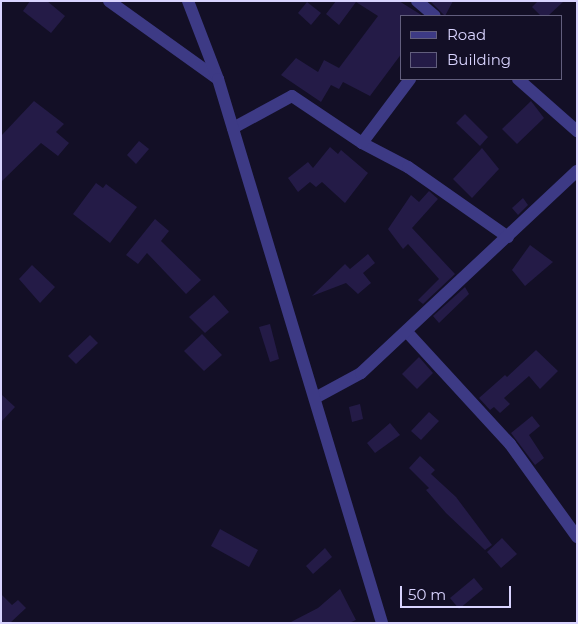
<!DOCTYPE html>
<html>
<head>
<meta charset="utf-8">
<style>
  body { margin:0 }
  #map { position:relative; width:578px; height:624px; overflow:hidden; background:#130f26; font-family:Montserrat,sans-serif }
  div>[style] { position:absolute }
  .building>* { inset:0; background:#241b47 }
  .minor>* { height:12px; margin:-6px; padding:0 6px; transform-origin:6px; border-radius:6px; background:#3d3a85 }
  .tertiary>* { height:12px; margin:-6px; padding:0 6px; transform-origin:6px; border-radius:6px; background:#3d3a85 }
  span { translate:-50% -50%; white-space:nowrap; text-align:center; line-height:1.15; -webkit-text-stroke:4.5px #130f26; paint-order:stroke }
  .frame { position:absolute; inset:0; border:2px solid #d9d4ff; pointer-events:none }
  .legend { position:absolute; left:400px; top:15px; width:162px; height:65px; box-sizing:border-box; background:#130f26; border:1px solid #625e7d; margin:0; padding:6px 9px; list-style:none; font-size:15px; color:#d9d4ff }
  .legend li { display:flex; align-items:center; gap:10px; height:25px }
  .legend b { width:25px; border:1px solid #625e7d }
  .scale { position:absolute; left:400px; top:586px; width:111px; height:22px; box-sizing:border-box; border:2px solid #d9d4ff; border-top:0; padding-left:6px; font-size:15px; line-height:18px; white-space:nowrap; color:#d9d4ff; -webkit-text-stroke:4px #130f26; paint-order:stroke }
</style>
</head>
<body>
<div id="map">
  <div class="building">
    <i style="clip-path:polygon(30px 1px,47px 1px,65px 16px,51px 33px,23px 11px)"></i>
    <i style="clip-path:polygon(336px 1px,399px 1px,423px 16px,402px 16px,402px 53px,370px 96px,343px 82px,339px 89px,331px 85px,321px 102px,281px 75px,296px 58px,318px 72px,324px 60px,339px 68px,378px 16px,356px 2px,339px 25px,326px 14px)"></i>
    <i style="clip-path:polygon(430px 1px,453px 1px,445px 16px)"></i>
    <i style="clip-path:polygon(538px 1px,564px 1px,548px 16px,541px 16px,532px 7px)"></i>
    <i style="clip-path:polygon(307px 2px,321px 13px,311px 25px,298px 13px)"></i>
    <i style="clip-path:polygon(34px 101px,64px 124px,56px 132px,69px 143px,58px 156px,41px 143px,1px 182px,1px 136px)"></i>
    <i style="clip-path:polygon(531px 101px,544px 118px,517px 144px,502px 129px)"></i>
    <i style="clip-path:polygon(465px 114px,488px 137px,480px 146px,456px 123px)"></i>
    <i style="clip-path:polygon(139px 141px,149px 149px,136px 164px,127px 155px)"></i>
    <i style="clip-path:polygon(330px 147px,338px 154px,341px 150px,368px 173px,345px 203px,322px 182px,316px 187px,310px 182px,298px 192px,288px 178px,308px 162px,313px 168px)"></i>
    <i style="clip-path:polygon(482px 148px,499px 169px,472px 198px,453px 179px)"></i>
    <i style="clip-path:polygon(96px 183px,103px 188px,106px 184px,137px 207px,110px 243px,73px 214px)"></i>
    <i style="clip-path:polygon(429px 191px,438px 199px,412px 228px,455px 274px,423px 304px,418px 300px,439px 279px,408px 244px,403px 249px,388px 229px,411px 195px,419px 202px)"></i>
    <i style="clip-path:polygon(523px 198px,528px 205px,518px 215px,512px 208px)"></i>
    <i style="clip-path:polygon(155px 219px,169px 231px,161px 241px,201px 280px,186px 294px,147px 253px,138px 264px,126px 255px)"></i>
    <i style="clip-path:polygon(530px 245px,553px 262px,525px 286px,512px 270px)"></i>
    <i style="clip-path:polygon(368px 254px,375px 263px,363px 273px,371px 283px,358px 294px,346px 283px,312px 296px,345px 264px,350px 269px)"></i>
    <i style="clip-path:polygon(32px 265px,55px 287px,40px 303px,19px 279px)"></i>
    <i style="clip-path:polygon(465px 287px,469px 294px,439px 323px,433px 316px)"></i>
    <i style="clip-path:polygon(214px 295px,229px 312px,205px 333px,189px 317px)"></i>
    <i style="clip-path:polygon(270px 324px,279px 359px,270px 362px,259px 327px)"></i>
    <i style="clip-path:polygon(202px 334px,222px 355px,204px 371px,184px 351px)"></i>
    <i style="clip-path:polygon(90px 335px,98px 343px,76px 364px,68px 356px)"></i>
    <i style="clip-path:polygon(536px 350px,558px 371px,540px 389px,529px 376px,504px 398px,510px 404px,500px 413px,494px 407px,490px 410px,479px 398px,505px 375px,507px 377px)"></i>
    <i style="clip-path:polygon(419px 357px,433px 373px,417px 389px,402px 374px)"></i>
    <i style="clip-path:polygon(1px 394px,15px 407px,1px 422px)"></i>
    <i style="clip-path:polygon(360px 404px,363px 419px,352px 422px,349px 407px)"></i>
    <i style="clip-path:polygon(429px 412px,439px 421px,421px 440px,411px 431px)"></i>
    <i style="clip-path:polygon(532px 416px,540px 426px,529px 435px,544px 458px,535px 465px,511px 433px)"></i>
    <i style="clip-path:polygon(390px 423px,400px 435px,375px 453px,367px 443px)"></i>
    <i style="clip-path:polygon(420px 456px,435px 470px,431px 474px,456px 497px,492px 545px,485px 550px,446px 513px,426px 490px,429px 488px,409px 468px)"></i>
    <i style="clip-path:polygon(220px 529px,258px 550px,249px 567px,211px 546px)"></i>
    <i style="clip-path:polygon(502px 538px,517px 554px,501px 568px,487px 552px)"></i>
    <i style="clip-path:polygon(325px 548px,332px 557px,313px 574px,306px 566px)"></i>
    <i style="clip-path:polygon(474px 578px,483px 589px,459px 609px,450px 598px)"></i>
    <i style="clip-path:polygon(340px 589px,356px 620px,349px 623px,289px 623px,318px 608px)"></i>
    <i style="clip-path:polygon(1px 594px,12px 605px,18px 600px,26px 608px,10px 623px,1px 623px)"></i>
  </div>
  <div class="minor">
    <i style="left:109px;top:1px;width:134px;rotate:35.6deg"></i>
    <i style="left:417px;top:1px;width:23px;rotate:40deg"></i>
    <i style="left:518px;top:79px;width:79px;rotate:41.4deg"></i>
    <i style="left:233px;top:128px;width:67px;rotate:-28.5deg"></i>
    <i style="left:292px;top:96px;width:84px;rotate:33.9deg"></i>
    <i style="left:362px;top:143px;width:52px;rotate:27.6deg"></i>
    <i style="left:408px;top:167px;width:122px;rotate:35deg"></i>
    <i style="left:362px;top:143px;width:80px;rotate:-53.1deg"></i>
    <i style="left:407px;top:332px;width:152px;rotate:47.4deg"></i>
    <i style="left:510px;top:444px;width:115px;rotate:54.2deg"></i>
    <i style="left:315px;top:398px;width:52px;rotate:-28.5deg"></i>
    <i style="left:361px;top:373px;width:296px;rotate:-43.1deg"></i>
  </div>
  <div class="tertiary">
    <i style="left:188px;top:1px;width:84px;rotate:69deg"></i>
    <i style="left:218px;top:79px;width:568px;rotate:73.22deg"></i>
  </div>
  <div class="frame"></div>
  <ul class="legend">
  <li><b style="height:6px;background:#3d3a85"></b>Road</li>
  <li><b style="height:14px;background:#241b47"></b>Building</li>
  </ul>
  <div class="scale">50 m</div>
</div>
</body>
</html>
